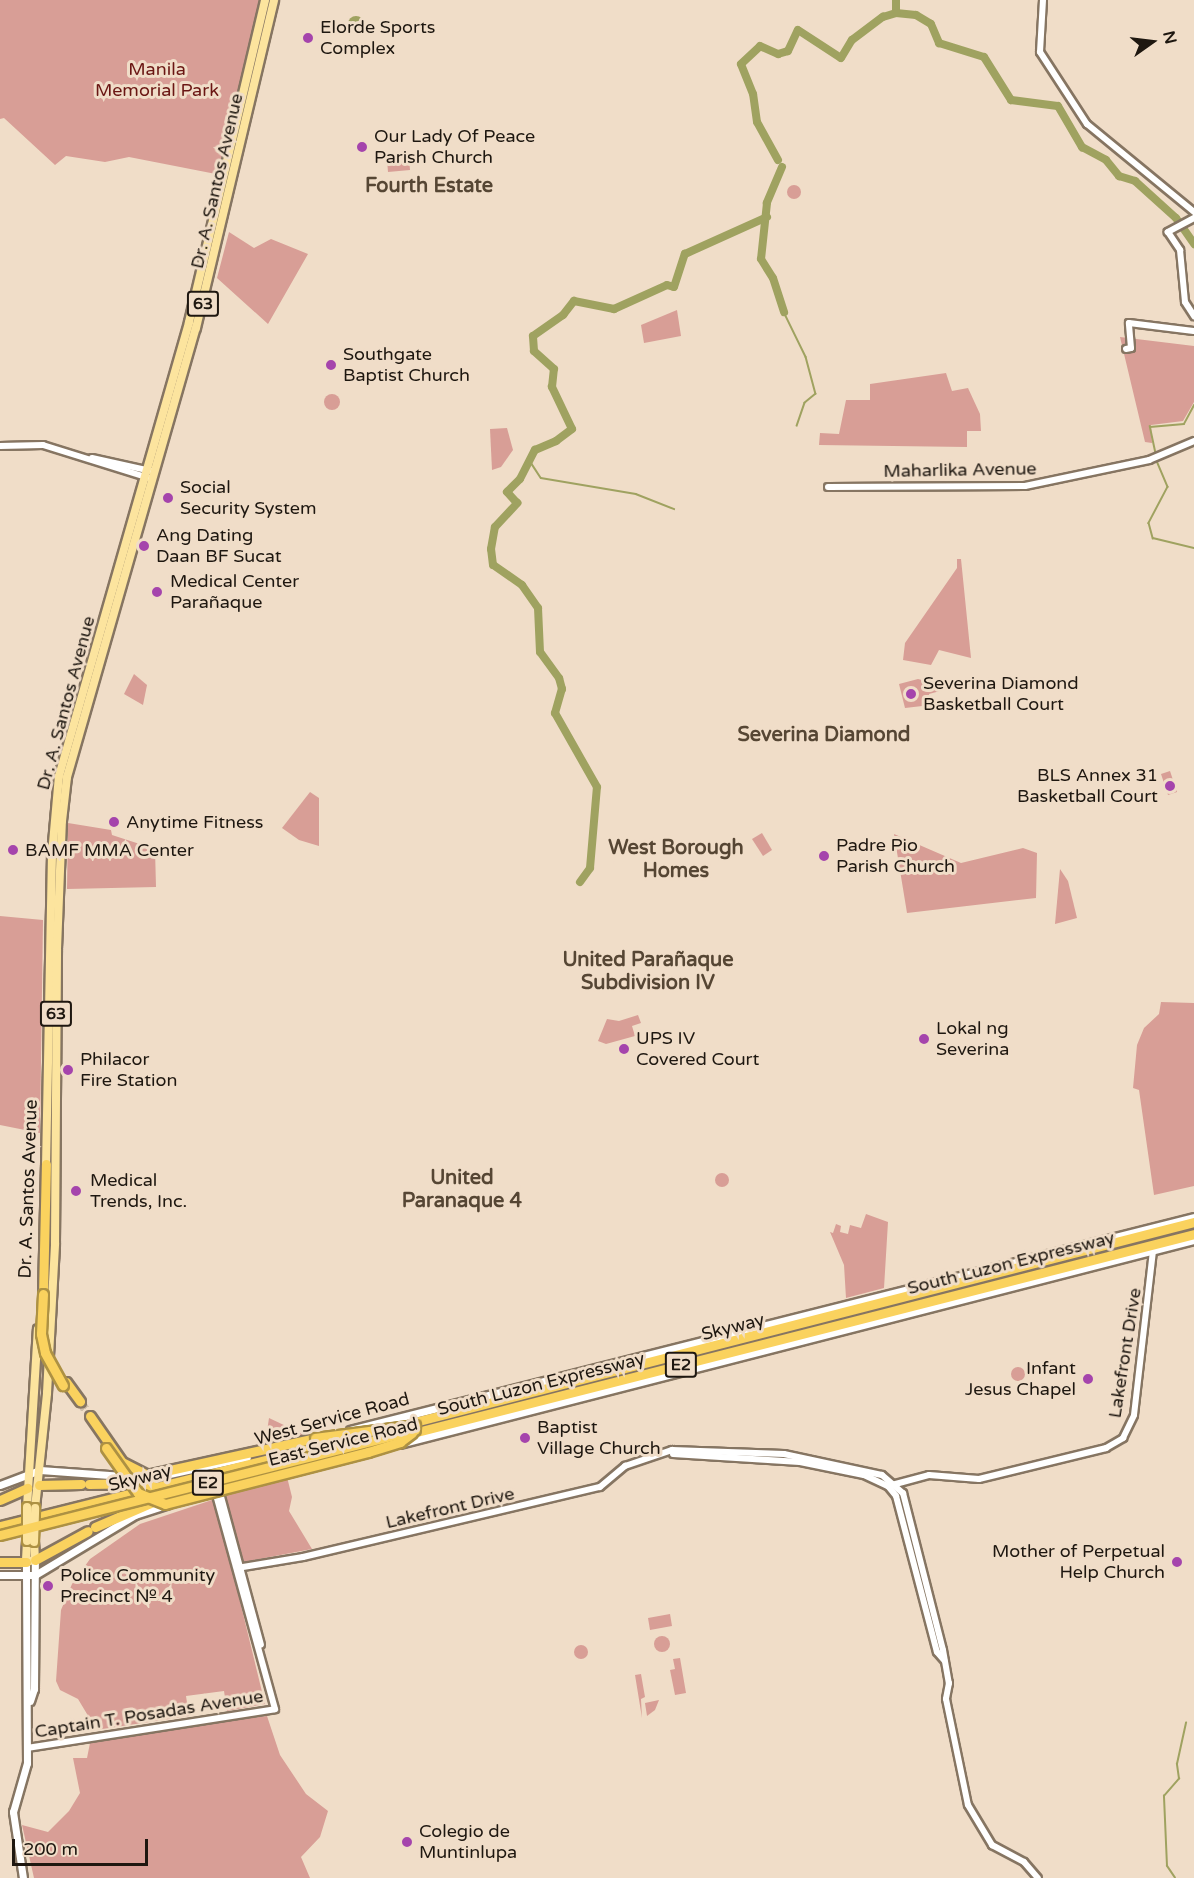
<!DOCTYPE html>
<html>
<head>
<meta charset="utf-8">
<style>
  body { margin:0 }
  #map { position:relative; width:1194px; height:1878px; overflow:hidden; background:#f0ddc8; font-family:"Varela Round",sans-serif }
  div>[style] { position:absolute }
  .green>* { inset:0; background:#d89e96 }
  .round { border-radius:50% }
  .water>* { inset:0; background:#9fa260 }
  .stream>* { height:1.5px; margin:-0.75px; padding:0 0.75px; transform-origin:0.75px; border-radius:0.75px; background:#9fa260 }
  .river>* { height:8px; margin:-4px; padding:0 4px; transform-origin:4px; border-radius:4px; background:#9fa260 }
  .motorway-tunnel>* { height:9px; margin-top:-4.5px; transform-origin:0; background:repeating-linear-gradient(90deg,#d0bfac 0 9px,transparent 0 13.5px) }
  .roads { filter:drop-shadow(2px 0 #867562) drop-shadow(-2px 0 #867562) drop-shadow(0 2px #867562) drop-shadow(0 -2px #867562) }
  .tertiary>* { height:6px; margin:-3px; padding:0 3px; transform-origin:3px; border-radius:3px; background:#fff }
  .secondary>* { height:7px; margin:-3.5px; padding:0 3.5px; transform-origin:3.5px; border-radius:3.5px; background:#fff }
  .primary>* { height:8px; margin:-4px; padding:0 4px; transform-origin:4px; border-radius:4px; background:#fce49e }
  .motorway>* { height:9px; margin:-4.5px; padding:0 4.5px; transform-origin:4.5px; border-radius:4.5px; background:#fad25e }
  .bridges { filter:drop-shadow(2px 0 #ad9143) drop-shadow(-2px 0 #ad9143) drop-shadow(0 2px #ad9143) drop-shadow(0 -2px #ad9143) }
  .primary-bridge>* { height:8px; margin:-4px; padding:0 4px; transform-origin:4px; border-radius:4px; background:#fce49e }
  .motorway-bridge>* { height:9px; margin:-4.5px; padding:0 4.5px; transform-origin:4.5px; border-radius:4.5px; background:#fad25e }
  .dots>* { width:16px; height:16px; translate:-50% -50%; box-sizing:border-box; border:3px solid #f0ddc8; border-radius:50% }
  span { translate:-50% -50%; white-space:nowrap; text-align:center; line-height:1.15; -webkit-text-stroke:6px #f0ddc8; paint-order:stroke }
  .shield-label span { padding:2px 4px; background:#f0ddc8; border:2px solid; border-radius:4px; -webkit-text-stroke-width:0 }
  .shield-label { font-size:16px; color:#1e1710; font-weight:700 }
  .poi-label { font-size:18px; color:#1e1710 }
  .left { translate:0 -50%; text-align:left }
  .right { translate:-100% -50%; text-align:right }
  .park-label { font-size:18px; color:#6a1613 }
  .street-label { font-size:18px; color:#1e1710 }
  .neighbourhood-label { font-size:20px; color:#564634; font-weight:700 }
  .north { position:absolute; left:1122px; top:12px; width:60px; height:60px; -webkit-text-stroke:4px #f0ddc8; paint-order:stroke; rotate:76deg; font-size:16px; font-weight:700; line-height:24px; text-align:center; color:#1e1710 }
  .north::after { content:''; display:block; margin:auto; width:21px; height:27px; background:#1e1710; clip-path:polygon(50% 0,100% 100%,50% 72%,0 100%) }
  .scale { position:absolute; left:12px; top:1839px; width:136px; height:27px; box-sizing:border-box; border:3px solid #1e1710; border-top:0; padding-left:8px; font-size:18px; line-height:21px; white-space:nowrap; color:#1e1710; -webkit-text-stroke:4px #f0ddc8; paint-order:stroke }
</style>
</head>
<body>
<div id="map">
  <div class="green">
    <i style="clip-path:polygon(0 0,259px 0,221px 175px,129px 157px,105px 162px,66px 156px,55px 165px,4px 118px,0 119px)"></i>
    <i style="clip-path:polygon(409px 159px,410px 170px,388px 172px,387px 160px)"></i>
    <i class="round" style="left:787px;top:185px;width:14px;height:14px"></i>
    <i style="clip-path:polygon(229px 232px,254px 248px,271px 239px,308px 254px,268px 324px,217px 278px)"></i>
    <i style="clip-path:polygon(677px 310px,681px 336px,644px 343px,641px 325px)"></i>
    <i style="clip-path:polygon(1120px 337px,1194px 346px,1194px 402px,1183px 421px,1151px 425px,1152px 443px,1145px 442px)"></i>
    <i style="clip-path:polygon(946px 373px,952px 391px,968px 388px,980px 414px,981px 431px,967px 431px,967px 447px,819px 445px,820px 433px,839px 434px,846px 400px,870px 400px,870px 384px)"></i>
    <i class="round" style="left:324px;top:394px;width:16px;height:16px"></i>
    <i style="clip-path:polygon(507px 428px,513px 450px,501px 467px,492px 470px,490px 429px)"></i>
    <i style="clip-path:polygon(957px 559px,961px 559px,971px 658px,939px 650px,931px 665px,903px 660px,905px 643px,957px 568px)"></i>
    <i style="clip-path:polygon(134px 674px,147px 685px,143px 705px,124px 694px)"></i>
    <i style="clip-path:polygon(918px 679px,951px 687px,951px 688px,929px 694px,931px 705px,905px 708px,899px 684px)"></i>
    <i style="clip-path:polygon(1170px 771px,1177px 792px,1168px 795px,1161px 774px)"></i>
    <i style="clip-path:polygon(310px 792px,319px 798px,319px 846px,299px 840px,282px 828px)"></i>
    <i style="clip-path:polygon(68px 823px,111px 830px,112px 835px,155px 849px,156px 887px,67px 889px)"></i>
    <i style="clip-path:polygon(762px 833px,772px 850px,763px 856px,752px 839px)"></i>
    <i style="clip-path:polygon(894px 834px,961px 863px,1023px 848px,1037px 853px,1036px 898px,907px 913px)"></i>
    <i style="clip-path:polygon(1060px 869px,1068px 881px,1077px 918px,1055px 924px)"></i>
    <i style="clip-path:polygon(0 916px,43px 920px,40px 1133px,0 1125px)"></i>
    <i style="clip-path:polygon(1161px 1002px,1194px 1003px,1194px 1186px,1154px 1195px,1139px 1090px,1133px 1088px,1137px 1045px,1144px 1028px,1159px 1014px)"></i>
    <i style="clip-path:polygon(638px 1015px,641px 1023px,632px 1026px,635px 1036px,606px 1044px,598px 1041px,607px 1019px,619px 1021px)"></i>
    <i class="round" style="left:715px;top:1173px;width:14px;height:14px"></i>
    <i style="clip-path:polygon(866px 1214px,888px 1222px,884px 1288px,846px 1298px,844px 1265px,830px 1232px,833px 1233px,836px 1224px,841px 1226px,840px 1232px,848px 1234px,850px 1225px,861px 1228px)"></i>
    <i class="round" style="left:1011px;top:1367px;width:14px;height:14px"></i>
    <i style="clip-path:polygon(269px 1418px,305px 1435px,265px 1445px)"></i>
    <i style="clip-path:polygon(287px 1477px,292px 1497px,289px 1511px,312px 1549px,243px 1562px,224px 1492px)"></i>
    <i style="clip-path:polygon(215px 1499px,265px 1704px,227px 1711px,224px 1691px,186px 1696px,189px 1716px,89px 1731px,87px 1714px,78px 1699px,60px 1690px,56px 1681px,61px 1610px,72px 1584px,90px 1559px,140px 1524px)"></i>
    <i style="clip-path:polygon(670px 1614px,672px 1626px,650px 1630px,648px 1618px)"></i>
    <i class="round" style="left:654px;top:1636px;width:16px;height:16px"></i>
    <i class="round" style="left:574px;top:1645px;width:14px;height:14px"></i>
    <i style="clip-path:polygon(680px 1658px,686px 1693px,675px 1695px,670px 1670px,675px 1669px,673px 1659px)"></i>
    <i style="clip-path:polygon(641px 1674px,645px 1697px,641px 1699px,642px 1718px,635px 1675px)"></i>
    <i style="clip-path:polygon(659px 1700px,655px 1710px,647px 1716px,645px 1703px)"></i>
    <i style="clip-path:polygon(267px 1716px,280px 1755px,306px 1794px,328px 1811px,320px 1837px,301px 1857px,310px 1878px,34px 1878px,22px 1825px,48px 1832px,69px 1811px,80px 1793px,73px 1758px,87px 1758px,91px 1738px)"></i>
  </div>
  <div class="water">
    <i class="round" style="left:348px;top:16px;width:16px;height:16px"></i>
  </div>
  <div class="stream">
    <i style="left:784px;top:312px;width:50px;rotate:63.9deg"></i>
    <i style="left:806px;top:357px;width:38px;rotate:75deg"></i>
    <i style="left:816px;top:394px;width:14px;rotate:141deg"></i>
    <i style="left:805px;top:403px;width:24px;rotate:109deg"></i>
    <i style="left:1156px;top:456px;width:30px;rotate:-102deg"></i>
    <i style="left:1150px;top:427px;width:34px;rotate:-5deg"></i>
    <i style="left:1184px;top:424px;width:21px;rotate:-62deg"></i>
    <i style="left:530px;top:461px;width:20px;rotate:57deg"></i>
    <i style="left:541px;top:478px;width:96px;rotate:9.6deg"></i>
    <i style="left:636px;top:494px;width:41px;rotate:21.5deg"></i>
    <i style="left:1157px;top:461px;width:28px;rotate:67deg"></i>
    <i style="left:1168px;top:487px;width:41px;rotate:117.8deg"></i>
    <i style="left:1149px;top:523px;width:16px;rotate:75deg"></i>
    <i style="left:1153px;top:538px;width:42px;rotate:13.7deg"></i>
    <i style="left:1175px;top:1878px;width:14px;rotate:-124deg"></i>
    <i style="left:1167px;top:1866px;width:70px;rotate:-92.5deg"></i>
    <i style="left:1164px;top:1796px;width:23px;rotate:-49deg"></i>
    <i style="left:1179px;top:1779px;width:15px;rotate:-98deg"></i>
    <i style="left:1177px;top:1764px;width:42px;rotate:-77.6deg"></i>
  </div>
  <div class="river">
    <i style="left:896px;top:0;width:13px;rotate:90deg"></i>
    <i style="left:896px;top:13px;width:20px;rotate:6deg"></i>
    <i style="left:916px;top:15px;width:17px;rotate:31deg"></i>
    <i style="left:931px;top:24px;width:21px;rotate:67deg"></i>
    <i style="left:939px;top:43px;width:47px;rotate:17.3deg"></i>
    <i style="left:984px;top:57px;width:51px;rotate:57.9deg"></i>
    <i style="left:1011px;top:100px;width:47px;rotate:7.3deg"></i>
    <i style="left:1058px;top:106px;width:48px;rotate:59.7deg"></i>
    <i style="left:1082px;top:147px;width:27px;rotate:28deg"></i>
    <i style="left:1106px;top:160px;width:21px;rotate:51deg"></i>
    <i style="left:1119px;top:176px;width:17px;rotate:17deg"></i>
    <i style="left:1135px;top:181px;width:55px;rotate:42.1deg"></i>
    <i style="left:1176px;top:218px;width:32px;rotate:55deg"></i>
    <i style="left:778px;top:160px;width:43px;rotate:-118.9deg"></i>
    <i style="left:757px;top:122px;width:28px;rotate:-98deg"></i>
    <i style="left:753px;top:94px;width:32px;rotate:-112deg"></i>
    <i style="left:741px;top:64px;width:26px;rotate:-43deg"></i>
    <i style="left:760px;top:46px;width:20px;rotate:24deg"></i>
    <i style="left:778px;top:54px;width:10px;rotate:-17deg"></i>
    <i style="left:788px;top:51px;width:23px;rotate:-65deg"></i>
    <i style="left:798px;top:30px;width:51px;rotate:33.1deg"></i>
    <i style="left:841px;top:58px;width:21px;rotate:-59deg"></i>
    <i style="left:852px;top:40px;width:39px;rotate:-37deg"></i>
    <i style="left:883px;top:17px;width:14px;rotate:-17deg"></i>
    <i style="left:782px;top:167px;width:39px;rotate:113deg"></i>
    <i style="left:767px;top:203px;width:56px;rotate:96.1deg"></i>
    <i style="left:761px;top:259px;width:22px;rotate:58deg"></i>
    <i style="left:773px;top:278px;width:36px;rotate:72deg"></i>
    <i style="left:580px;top:882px;width:17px;rotate:-54deg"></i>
    <i style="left:590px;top:868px;width:81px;rotate:-85.1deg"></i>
    <i style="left:597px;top:787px;width:85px;rotate:-119.6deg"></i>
    <i style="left:555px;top:713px;width:25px;rotate:-74deg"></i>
    <i style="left:562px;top:689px;width:11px;rotate:-105deg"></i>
    <i style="left:559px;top:678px;width:32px;rotate:-126deg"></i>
    <i style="left:540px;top:652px;width:44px;rotate:-92.6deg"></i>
    <i style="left:538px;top:608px;width:28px;rotate:-125deg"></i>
    <i style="left:522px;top:585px;width:35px;rotate:-145deg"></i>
    <i style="left:493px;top:565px;width:16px;rotate:-97deg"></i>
    <i style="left:491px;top:549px;width:22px;rotate:-80deg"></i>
    <i style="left:495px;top:527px;width:33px;rotate:-47deg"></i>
    <i style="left:517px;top:503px;width:15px;rotate:-132deg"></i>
    <i style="left:507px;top:492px;width:18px;rotate:-45deg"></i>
    <i style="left:520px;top:479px;width:33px;rotate:-63deg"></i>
    <i style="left:535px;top:450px;width:23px;rotate:-23deg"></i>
    <i style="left:556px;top:441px;width:20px;rotate:-37deg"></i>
    <i style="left:572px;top:429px;width:47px;rotate:-115.5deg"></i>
    <i style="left:552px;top:387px;width:18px;rotate:-84deg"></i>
    <i style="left:554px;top:369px;width:27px;rotate:-138deg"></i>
    <i style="left:534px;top:351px;width:15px;rotate:-94deg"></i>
    <i style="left:533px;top:336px;width:37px;rotate:-35deg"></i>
    <i style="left:563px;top:315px;width:18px;rotate:-52deg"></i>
    <i style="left:574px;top:301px;width:41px;rotate:11.3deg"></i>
    <i style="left:614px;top:309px;width:58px;rotate:-24.4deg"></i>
    <i style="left:667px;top:285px;width:7px;rotate:16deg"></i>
    <i style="left:674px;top:287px;width:35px;rotate:-72deg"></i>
    <i style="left:685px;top:254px;width:90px;rotate:-24.3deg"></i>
  </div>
  <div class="motorway-tunnel">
    <i style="left:80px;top:1401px;width:18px;rotate:56deg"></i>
  </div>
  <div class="roads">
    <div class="tertiary">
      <i style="left:1043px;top:0;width:52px;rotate:93.3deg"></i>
      <i style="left:1040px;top:52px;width:86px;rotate:56.9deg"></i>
      <i style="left:1087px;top:124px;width:139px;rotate:39.4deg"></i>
      <i style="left:1194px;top:218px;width:30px;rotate:152deg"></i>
      <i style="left:1168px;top:232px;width:22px;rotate:56deg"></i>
      <i style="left:1180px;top:250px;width:52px;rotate:84.5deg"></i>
      <i style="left:1185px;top:302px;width:17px;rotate:57deg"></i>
      <i style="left:1126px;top:349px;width:5px;rotate:-11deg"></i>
      <i style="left:1131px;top:348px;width:25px;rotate:-95deg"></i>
      <i style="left:1129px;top:323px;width:65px;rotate:7deg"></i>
      <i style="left:0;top:446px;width:43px;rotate:-1.3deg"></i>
      <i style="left:43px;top:445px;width:111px;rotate:17.3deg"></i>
      <i style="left:92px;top:458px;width:60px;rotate:12.4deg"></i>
      <i style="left:828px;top:487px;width:197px;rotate:-0.3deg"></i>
      <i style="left:1025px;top:486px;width:127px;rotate:-11.8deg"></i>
      <i style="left:1149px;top:460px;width:49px;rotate:-22.9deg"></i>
      <i style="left:673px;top:1454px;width:127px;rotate:3.6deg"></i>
      <i style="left:800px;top:1462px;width:65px;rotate:11.5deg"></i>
      <i style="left:864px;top:1475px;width:26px;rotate:25deg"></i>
      <i style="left:888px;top:1486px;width:13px;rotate:51deg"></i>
      <i style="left:896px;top:1496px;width:161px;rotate:75.3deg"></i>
      <i style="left:937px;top:1652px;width:11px;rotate:49deg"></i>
      <i style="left:888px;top:1486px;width:42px;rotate:-15deg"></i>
      <i style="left:929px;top:1475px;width:50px;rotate:4.6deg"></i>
      <i style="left:979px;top:1479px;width:131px;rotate:-13.7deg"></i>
      <i style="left:1106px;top:1448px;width:20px;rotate:-30deg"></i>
      <i style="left:1123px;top:1438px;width:25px;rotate:-64deg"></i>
      <i style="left:1134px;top:1415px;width:165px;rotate:-83.4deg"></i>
      <i style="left:220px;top:1493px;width:157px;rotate:74.9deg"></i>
      <i style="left:237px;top:1568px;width:67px;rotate:-9.5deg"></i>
      <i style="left:303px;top:1557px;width:305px;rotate:-13.3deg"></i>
      <i style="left:600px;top:1487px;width:33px;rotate:-40deg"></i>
      <i style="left:625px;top:1466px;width:50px;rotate:-18.8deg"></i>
      <i style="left:672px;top:1450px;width:112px;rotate:2deg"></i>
      <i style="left:784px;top:1454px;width:100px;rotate:12.1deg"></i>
      <i style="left:882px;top:1475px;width:28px;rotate:41deg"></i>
      <i style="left:903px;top:1493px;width:162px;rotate:75.7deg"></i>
      <i style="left:943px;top:1650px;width:34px;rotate:80deg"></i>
      <i style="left:949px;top:1683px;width:16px;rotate:101deg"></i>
      <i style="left:946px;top:1699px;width:108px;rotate:78.3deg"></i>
      <i style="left:968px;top:1805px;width:47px;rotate:59deg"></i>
      <i style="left:992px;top:1845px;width:36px;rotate:28deg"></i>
      <i style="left:1024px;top:1862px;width:21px;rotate:49deg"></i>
      <i style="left:27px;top:1748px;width:251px;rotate:-8.9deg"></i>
      <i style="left:275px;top:1709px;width:226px;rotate:-105.4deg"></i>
    </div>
    <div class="secondary">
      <i style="left:350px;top:1430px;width:870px;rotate:-14.16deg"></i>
      <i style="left:399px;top:1444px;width:821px;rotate:-14.39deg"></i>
      <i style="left:0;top:1485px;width:43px;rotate:-20.6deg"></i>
      <i style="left:40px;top:1470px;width:111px;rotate:4.1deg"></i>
      <i style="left:151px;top:1478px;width:98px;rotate:-12.3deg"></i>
      <i style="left:0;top:1575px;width:35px"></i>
      <i style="left:35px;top:1575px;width:117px;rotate:-31deg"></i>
      <i style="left:135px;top:1515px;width:35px;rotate:-18deg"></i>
      <i style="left:30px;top:1701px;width:13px;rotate:-72deg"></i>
      <i style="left:34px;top:1689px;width:129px;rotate:-89.6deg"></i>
      <i style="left:23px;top:1878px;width:67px;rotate:-98.6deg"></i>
      <i style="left:13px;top:1812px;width:51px;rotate:-74.1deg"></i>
      <i style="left:27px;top:1763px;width:201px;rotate:-90.3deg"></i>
    </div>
    <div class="primary">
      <i style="left:46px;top:1167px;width:313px;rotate:-88.9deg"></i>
      <i style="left:52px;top:854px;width:78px;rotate:-84.9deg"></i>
      <i style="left:59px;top:776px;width:472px;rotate:-74deg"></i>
      <i style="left:189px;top:322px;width:331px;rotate:-76.7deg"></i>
      <i style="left:27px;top:1507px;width:178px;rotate:-86.5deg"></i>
      <i style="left:35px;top:1508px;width:116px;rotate:-84deg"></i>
      <i style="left:47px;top:1393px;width:150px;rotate:-86.9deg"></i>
      <i style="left:55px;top:1243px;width:294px;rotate:-89.6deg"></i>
      <i style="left:57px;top:949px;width:128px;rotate:-87.8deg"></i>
      <i style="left:62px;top:821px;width:44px;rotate:-83.5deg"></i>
      <i style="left:67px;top:777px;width:467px;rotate:-74deg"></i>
      <i style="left:196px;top:328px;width:337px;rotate:-76.6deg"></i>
      <i style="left:27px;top:1541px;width:21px;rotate:93deg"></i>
      <i style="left:26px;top:1562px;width:9px;rotate:-13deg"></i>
      <i style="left:35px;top:1560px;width:18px;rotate:-93deg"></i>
    </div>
    <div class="motorway">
      <i style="left:43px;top:1294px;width:130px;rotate:-88.7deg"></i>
      <i style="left:66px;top:1382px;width:24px;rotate:54deg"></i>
      <i style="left:90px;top:1416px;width:56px;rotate:55.2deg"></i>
      <i style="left:122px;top:1462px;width:28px;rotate:27deg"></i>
      <i style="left:147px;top:1475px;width:172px;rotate:-12.4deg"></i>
      <i style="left:407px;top:1424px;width:813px;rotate:-14.4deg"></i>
      <i style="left:409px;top:1434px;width:810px;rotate:-14.29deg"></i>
      <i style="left:89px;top:1484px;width:62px;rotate:-0.9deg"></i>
      <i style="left:39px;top:1485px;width:42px;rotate:-1.4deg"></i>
      <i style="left:0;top:1500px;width:30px;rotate:-24deg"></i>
      <i style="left:0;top:1526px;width:375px;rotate:-14deg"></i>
      <i style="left:95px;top:1527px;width:71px;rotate:-23.3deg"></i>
      <i style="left:35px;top:1560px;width:60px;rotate:-28.7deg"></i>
      <i style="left:0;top:1562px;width:26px"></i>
    </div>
  </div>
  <div class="bridges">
    <div class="primary-bridge">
      <i style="left:27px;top:1541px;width:34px;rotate:-90deg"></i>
      <i style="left:34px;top:1542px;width:34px;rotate:-88deg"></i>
    </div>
    <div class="motorway-bridge">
      <i style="left:43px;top:1294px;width:40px;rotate:92.9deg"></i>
      <i style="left:41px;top:1334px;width:19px;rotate:78deg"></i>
      <i style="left:45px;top:1353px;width:37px;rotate:61deg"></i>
      <i style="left:315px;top:1438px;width:101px;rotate:-7.4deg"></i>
      <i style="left:106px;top:1448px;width:55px;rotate:54.6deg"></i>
      <i style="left:138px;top:1493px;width:29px;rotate:22deg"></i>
      <i style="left:165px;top:1504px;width:210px;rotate:-14.4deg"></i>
      <i style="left:368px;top:1452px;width:34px;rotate:-17deg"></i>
      <i style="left:400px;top:1442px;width:15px;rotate:-37deg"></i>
      <i style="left:0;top:1535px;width:428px;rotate:-14.2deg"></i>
    </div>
  </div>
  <div class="dots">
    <i style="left:308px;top:38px;background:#a544ac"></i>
    <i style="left:362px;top:147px;background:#a544ac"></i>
    <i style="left:331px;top:365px;background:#a544ac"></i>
    <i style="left:168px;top:498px;background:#a544ac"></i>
    <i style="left:144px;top:546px;background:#a544ac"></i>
    <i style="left:157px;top:592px;background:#a544ac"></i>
    <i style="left:911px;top:694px;background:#a544ac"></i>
    <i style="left:1170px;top:786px;background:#a544ac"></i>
    <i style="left:114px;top:822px;background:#a544ac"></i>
    <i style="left:13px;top:850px;background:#a544ac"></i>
    <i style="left:824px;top:856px;background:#a544ac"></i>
    <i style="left:924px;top:1039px;background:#a544ac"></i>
    <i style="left:624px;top:1049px;background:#a544ac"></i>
    <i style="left:68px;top:1070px;background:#a544ac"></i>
    <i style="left:76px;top:1191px;background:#a544ac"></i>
    <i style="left:1088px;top:1379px;background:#a544ac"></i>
    <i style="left:525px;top:1438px;background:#a544ac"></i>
    <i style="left:1177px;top:1562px;background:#a544ac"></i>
    <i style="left:48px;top:1586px;background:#a544ac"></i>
    <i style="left:407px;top:1842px;background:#a544ac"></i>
  </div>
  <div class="shield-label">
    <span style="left:203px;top:304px">63</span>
    <span style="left:56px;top:1014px">63</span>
    <span style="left:681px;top:1365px">E2</span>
    <span style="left:208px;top:1483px">E2</span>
  </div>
  <div class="poi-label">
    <span class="left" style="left:320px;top:38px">Elorde Sports<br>Complex</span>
    <span class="left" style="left:374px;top:147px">Our Lady Of Peace<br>Parish Church</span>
    <span class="left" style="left:343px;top:365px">Southgate<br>Baptist Church</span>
    <span class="left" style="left:180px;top:498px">Social<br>Security System</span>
    <span class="left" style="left:156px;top:546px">Ang Dating<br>Daan BF Sucat</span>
    <span class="left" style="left:170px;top:592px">Medical Center<br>Parañaque</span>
    <span class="left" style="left:923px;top:694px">Severina Diamond<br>Basketball Court</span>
    <span class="right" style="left:1158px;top:786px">BLS Annex 31<br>Basketball Court</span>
    <span class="left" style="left:126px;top:822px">Anytime Fitness</span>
    <span class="left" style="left:836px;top:856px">Padre Pio<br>Parish Church</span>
    <span class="left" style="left:25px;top:850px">BAMF MMA Center</span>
    <span class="left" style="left:936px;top:1039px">Lokal ng<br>Severina</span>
    <span class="left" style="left:636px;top:1049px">UPS IV<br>Covered Court</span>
    <span class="left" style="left:80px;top:1070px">Philacor<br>Fire Station</span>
    <span class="left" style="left:90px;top:1191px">Medical<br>Trends, Inc.</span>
    <span class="right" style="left:1076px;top:1379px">Infant<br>Jesus Chapel</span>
    <span class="left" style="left:537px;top:1438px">Baptist<br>Village Church</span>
    <span class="right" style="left:1165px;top:1562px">Mother of Perpetual<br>Help Church</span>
    <span class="left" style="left:60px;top:1586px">Police Community<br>Precinct № 4</span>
    <span class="left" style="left:419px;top:1842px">Colegio de<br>Muntinlupa</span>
  </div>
  <div class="park-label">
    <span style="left:157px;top:80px">Manila<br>Memorial Park</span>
  </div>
  <div class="street-label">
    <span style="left:217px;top:181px;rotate:-77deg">Dr. A. Santos Avenue</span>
    <span style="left:960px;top:470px;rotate:-1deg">Maharlika Avenue</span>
    <span style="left:66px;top:703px;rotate:-75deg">Dr. A. Santos Avenue</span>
    <span style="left:28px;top:1189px;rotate:-88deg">Dr. A. Santos Avenue</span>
    <span style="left:1011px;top:1263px;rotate:-14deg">South Luzon Expressway</span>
    <span style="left:733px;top:1327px;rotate:-14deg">Skyway</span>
    <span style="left:1125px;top:1353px;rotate:-81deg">Lakefront Drive</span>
    <span style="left:541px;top:1384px;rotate:-14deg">South Luzon Expressway</span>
    <span style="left:332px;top:1419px;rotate:-15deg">West Service Road</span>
    <span style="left:343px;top:1442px;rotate:-14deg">East Service Road</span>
    <span style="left:140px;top:1478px;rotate:-14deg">Skyway</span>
    <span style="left:450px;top:1508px;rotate:-13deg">Lakefront Drive</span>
    <span style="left:149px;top:1714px;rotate:-9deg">Captain T. Posadas Avenue</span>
  </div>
  <div class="neighbourhood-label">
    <span style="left:429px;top:186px">Fourth Estate</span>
    <span style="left:824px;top:735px">Severina Diamond</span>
    <span style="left:676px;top:860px">West Borough<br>Homes</span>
    <span style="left:648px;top:972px">United Parañaque<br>Subdivision IV</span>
    <span style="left:462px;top:1190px">United<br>Paranaque 4</span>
  </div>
  <div class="north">N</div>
  <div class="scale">200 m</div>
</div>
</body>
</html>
